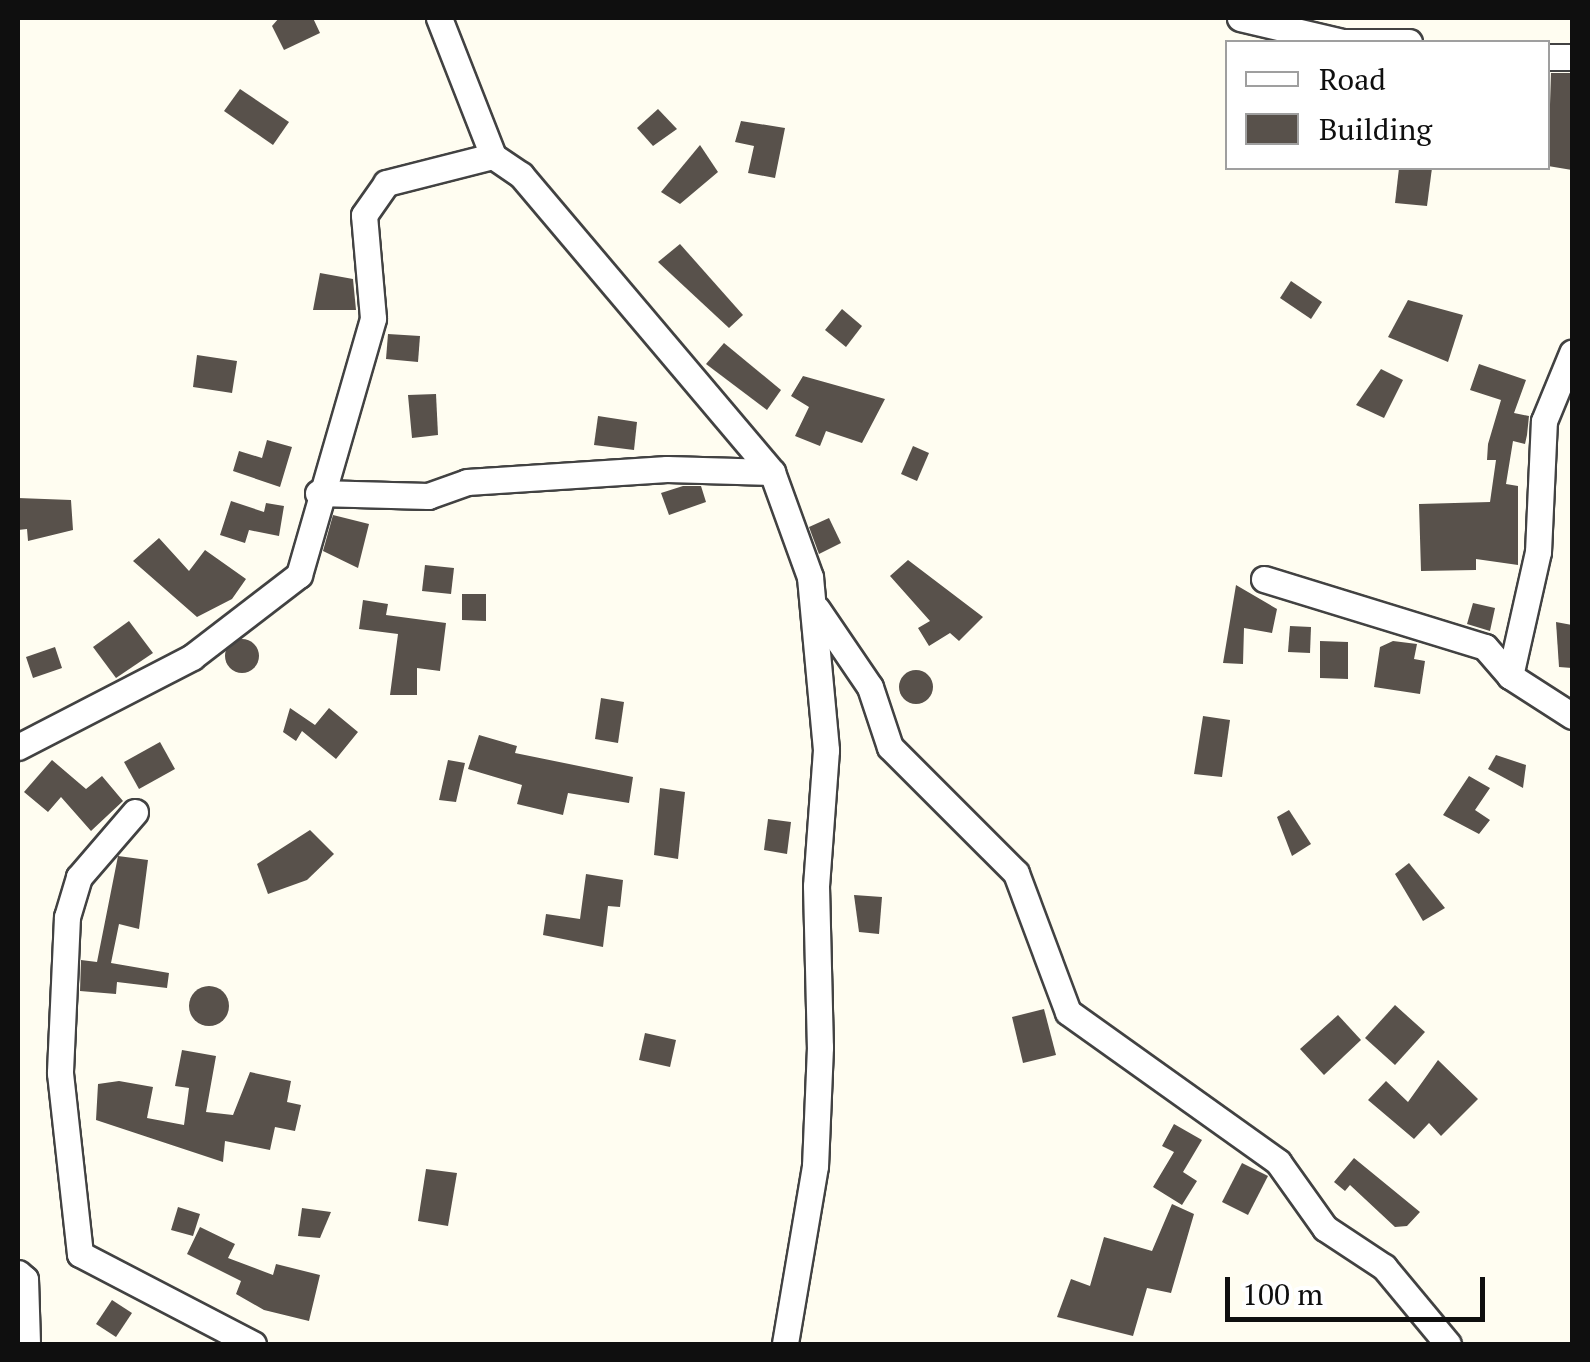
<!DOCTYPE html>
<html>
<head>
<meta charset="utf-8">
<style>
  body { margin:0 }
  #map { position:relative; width:1590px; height:1362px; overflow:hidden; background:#fffdf1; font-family:"PT Serif",serif }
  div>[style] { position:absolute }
  .building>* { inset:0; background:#58514b }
  .round { border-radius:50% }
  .roads { filter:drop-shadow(2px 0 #424242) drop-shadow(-2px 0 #424242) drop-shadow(0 2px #424242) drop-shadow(0 -2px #424242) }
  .minor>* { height:25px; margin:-12.5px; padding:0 12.5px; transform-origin:12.5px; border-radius:12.5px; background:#fff }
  span { translate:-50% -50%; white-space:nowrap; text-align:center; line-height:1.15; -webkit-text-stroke:10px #fff; paint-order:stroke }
  .frame { position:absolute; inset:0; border:20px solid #0f0f0f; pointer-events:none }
  .legend { position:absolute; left:1225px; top:40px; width:325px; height:130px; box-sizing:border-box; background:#fff; border:2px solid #9f9f9f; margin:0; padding:12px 18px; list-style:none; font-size:30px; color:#0f0f0f }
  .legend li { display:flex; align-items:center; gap:20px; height:50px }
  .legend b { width:50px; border:2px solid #9f9f9f }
  .scale { position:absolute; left:1225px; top:1277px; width:260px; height:45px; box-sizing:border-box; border:5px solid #0f0f0f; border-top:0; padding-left:12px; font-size:30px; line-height:35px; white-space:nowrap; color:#0f0f0f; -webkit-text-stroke:8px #fff; paint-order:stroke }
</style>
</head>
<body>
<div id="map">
  <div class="building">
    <i style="clip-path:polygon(279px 18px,313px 18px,320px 33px,284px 50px,272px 26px)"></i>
    <i style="clip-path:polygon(1551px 73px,1572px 73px,1572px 170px,1548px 166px)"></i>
    <i style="clip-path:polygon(240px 89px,289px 122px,273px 145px,224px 111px)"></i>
    <i style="clip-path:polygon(658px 109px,677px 129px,653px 146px,637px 128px)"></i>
    <i style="clip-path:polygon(741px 121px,785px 128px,775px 178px,748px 173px,754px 146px,735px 142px)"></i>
    <i style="clip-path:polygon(700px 145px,718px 172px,680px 204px,661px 192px)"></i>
    <i style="clip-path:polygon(1399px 168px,1432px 168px,1427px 206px,1395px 203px)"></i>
    <i style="clip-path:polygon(680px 244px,743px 315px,729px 328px,658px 262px)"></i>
    <i style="clip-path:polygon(320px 273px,353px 279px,356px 310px,313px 310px)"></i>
    <i style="clip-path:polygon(1291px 281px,1322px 302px,1311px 319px,1280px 298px)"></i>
    <i style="clip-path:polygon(1408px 300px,1463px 315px,1448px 362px,1388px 337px)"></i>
    <i style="clip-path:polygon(842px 309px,862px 326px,846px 347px,825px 330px)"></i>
    <i style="clip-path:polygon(388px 334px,420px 336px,418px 362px,386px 359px)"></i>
    <i style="clip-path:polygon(724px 343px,781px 390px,767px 410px,706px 364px)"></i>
    <i style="clip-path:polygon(197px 355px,237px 361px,232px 393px,193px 387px)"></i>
    <i style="clip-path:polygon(1479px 364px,1526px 380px,1514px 413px,1529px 416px,1527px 435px,1525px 444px,1513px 441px,1506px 484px,1518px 486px,1518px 565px,1476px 559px,1476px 570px,1421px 571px,1419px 504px,1490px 502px,1496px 460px,1487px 460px,1488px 444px,1501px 400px,1470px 390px)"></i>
    <i style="clip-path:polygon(1381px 369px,1403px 380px,1384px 418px,1356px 405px)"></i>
    <i style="clip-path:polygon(803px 376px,885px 399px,862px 443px,826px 431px,820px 446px,795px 436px,809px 407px,791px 396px)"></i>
    <i style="clip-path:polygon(436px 394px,438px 435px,412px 438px,408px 395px)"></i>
    <i style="clip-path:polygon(598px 416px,637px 422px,634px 450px,594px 445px)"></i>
    <i style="clip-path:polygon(267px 440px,292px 447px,280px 487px,233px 471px,239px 451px,262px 458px)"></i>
    <i style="clip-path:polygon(913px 446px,929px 453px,917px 481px,901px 474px)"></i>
    <i style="clip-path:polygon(683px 486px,701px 486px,706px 502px,669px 515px,661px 493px)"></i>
    <i style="clip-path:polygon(18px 498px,71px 500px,73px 530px,28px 541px,27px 529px,18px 530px)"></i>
    <i style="clip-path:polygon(231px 501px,264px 512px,266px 503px,284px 506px,279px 536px,249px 530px,245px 543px,220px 535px)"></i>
    <i style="clip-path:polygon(333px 515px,369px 524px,358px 568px,323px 551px)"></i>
    <i style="clip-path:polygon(829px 518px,841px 543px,819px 554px,809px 527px)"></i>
    <i style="clip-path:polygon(159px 538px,189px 571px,205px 550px,246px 579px,232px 599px,197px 617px,133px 561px)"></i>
    <i style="clip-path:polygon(908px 560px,983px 617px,959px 641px,950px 633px,929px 646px,918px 628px,930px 621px,890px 576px)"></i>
    <i style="clip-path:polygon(425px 565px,454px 568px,451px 594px,422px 591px)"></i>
    <i style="clip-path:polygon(1236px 585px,1277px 609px,1272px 633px,1244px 628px,1243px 664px,1223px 663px)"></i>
    <i style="clip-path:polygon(462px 594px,486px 594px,486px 621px,462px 620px)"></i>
    <i style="clip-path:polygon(363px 600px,388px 604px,386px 615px,446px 623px,440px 671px,417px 668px,417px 695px,390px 695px,398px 634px,359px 629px)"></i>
    <i style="clip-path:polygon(1473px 603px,1495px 608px,1490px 631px,1467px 624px)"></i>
    <i style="clip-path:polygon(129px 621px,153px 653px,116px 678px,93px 647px)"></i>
    <i style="clip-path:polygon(1556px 622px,1572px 625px,1572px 668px,1559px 667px)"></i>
    <i style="clip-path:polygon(1290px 626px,1311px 627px,1310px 653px,1288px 652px)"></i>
    <i class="round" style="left:225px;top:639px;width:34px;height:34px"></i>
    <i style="clip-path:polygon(1320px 641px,1348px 642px,1348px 679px,1320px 678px)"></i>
    <i style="clip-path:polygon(1393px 641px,1417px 644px,1414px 659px,1425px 661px,1420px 694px,1374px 687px,1380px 647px)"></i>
    <i style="clip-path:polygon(55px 647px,62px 668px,33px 678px,26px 657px)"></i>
    <i class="round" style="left:899px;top:670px;width:34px;height:34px"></i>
    <i style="clip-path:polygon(601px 698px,624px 702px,618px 743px,595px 739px)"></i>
    <i style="clip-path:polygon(290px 708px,315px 725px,329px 708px,358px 732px,336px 759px,302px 731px,296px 741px,283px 732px)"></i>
    <i style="clip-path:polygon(1203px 716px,1230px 720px,1222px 777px,1194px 774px)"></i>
    <i style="clip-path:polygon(479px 735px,517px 746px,515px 753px,633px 777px,629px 803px,568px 793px,563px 815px,517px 804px,522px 785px,468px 769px)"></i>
    <i style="clip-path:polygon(160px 742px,175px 769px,139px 789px,124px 762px)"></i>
    <i style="clip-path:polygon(1496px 755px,1526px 765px,1523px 788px,1488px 769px)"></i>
    <i style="clip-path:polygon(52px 760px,86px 789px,102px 776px,123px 801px,91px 831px,61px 797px,48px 812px,24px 792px)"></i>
    <i style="clip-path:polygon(448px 760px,465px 763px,456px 802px,439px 800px)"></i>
    <i style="clip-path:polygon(1469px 776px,1490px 788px,1475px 810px,1490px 820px,1479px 834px,1443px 815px)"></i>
    <i style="clip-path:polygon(660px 788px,685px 792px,678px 859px,654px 855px)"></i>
    <i style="clip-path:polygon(1289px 810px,1311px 844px,1292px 856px,1277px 817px)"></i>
    <i style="clip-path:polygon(768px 819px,791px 822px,787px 854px,764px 850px)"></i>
    <i style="clip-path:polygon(310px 830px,334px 854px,307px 880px,268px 894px,257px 864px)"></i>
    <i style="clip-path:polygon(118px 856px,148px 860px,139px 929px,119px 924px,111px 963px,169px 973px,167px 988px,117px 982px,116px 994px,80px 991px,81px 960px,97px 962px)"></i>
    <i style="clip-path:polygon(1409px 863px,1445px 908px,1423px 921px,1395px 874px)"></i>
    <i style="clip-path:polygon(586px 874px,623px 880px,620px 907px,608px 906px,603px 947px,543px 935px,546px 914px,580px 919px)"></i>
    <i style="clip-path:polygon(854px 895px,882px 897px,879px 934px,859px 932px)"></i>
    <i class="round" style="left:189px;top:986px;width:40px;height:40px"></i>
    <i style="clip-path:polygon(1395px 1005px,1425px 1032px,1395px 1065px,1365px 1038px)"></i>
    <i style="clip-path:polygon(1044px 1009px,1056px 1055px,1023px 1063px,1012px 1017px)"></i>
    <i style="clip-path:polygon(1338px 1015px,1361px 1040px,1324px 1075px,1300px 1049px)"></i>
    <i style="clip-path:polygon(645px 1033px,676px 1040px,670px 1067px,639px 1060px)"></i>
    <i style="clip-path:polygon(182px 1050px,216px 1056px,206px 1112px,233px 1115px,250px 1072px,291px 1081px,287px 1102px,301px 1105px,295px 1131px,275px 1127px,270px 1150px,225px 1141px,223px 1162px,96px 1120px,98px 1084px,119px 1081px,153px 1087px,147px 1118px,184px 1125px,189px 1088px,175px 1086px)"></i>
    <i style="clip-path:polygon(1438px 1060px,1478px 1099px,1441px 1136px,1429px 1123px,1414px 1139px,1368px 1100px,1386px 1081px,1408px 1102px)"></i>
    <i style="clip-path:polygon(1174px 1124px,1202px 1140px,1183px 1172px,1197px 1181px,1182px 1205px,1153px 1187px,1174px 1152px,1162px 1146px)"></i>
    <i style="clip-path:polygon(1354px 1158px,1420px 1212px,1407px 1226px,1395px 1227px,1350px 1185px,1345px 1191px,1334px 1182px)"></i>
    <i style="clip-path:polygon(1242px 1163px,1268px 1176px,1248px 1215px,1222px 1202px)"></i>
    <i style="clip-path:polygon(426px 1169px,457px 1173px,448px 1226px,418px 1221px)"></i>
    <i style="clip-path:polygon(1172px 1204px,1194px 1214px,1171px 1293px,1147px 1288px,1133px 1336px,1057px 1317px,1071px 1279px,1090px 1286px,1104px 1237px,1152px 1251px)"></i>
    <i style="clip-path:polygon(178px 1207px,200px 1214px,193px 1236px,171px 1230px)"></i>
    <i style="clip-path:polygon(302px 1208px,331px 1212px,320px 1238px,298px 1236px)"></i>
    <i style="clip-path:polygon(200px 1227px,235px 1244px,228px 1258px,273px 1275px,276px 1264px,320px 1275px,309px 1321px,264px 1310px,236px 1294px,241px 1281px,187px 1254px)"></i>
    <i style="clip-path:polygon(112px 1300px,132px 1313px,116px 1337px,96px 1324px)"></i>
  </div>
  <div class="roads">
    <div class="minor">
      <i style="left:439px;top:18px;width:148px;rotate:68.6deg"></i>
      <i style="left:493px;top:156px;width:34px;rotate:34deg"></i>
      <i style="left:521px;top:175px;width:389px;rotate:49.8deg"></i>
      <i style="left:772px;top:472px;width:112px;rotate:70.1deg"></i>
      <i style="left:810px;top:577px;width:174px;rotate:84.7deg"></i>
      <i style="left:826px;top:750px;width:136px;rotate:94.2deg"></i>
      <i style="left:816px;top:886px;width:161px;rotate:88.6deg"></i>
      <i style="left:820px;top:1047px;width:119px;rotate:92.4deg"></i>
      <i style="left:815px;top:1166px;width:181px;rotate:99.6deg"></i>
      <i style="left:1240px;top:18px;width:105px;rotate:13.2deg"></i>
      <i style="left:1342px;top:42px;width:67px"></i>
      <i style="left:1548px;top:57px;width:24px"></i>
      <i style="left:318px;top:493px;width:110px;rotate:1.6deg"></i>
      <i style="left:428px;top:496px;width:41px;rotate:-19.7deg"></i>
      <i style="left:467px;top:482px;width:200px;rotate:-3.7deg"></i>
      <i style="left:667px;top:469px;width:105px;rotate:1.6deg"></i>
      <i style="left:1264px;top:579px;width:231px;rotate:17.1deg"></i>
      <i style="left:1485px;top:647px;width:38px;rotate:49deg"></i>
      <i style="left:1510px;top:676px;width:74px;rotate:32.8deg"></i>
      <i style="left:817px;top:609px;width:94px;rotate:55.8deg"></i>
      <i style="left:870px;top:687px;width:63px;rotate:71.6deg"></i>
      <i style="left:890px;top:747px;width:178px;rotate:45deg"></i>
      <i style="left:1016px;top:873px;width:148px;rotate:69.5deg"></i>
      <i style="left:1068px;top:1012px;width:258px;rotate:35.5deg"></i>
      <i style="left:1278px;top:1162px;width:81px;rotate:54.5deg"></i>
      <i style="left:1325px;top:1228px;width:71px;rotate:33.5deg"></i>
      <i style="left:1384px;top:1267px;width:100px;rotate:50.3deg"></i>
      <i style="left:1510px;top:676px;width:127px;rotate:-77.3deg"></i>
      <i style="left:1538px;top:552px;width:131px;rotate:-87.4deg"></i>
      <i style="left:1544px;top:421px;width:74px;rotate:-67.6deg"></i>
      <i style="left:18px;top:747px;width:196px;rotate:-27.3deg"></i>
      <i style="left:192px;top:657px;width:135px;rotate:-37.5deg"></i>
      <i style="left:299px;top:575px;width:267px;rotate:-73.9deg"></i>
      <i style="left:373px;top:318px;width:103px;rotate:-95deg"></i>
      <i style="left:364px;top:215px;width:39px;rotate:-55deg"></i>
      <i style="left:386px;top:183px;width:110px;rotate:-14.2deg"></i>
      <i style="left:135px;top:812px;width:86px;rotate:130.7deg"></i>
      <i style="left:79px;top:877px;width:42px;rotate:106.7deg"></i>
      <i style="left:67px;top:917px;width:156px;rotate:92.6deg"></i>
      <i style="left:60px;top:1073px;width:182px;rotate:83.7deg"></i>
      <i style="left:80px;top:1254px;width:195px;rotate:27.5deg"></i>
      <i style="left:18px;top:1273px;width:9px;rotate:41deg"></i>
      <i style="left:25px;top:1279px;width:65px;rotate:88.2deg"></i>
    </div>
  </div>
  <div class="frame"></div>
  <ul class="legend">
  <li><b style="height:12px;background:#fff"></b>Road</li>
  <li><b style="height:28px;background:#58514b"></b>Building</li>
  </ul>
  <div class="scale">100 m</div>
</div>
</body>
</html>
